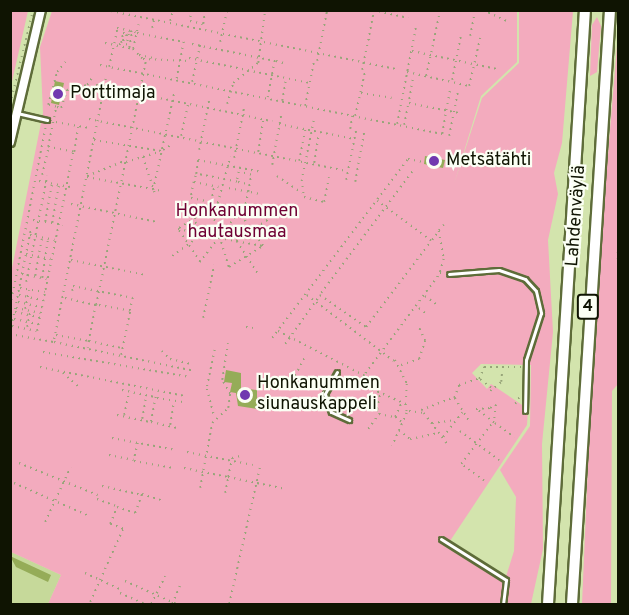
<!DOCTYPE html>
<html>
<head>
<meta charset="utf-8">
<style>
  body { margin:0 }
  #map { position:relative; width:629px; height:615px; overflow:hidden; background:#d3e4ad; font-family:Overpass,sans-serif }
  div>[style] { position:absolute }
  .built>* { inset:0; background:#c6d99a }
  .green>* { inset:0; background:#f3abbe }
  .building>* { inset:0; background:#95ac58 }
  .path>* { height:1.5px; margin-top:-0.75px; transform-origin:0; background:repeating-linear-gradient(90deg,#97a579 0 1.5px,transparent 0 6px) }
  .roads { filter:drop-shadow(2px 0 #5e6c39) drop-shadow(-2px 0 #5e6c39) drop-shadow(0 2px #5e6c39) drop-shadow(0 -2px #5e6c39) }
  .lane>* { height:3px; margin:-1.5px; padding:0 1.5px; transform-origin:1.5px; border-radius:1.5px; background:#fff }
  .secondary>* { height:8px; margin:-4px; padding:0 4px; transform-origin:4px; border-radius:4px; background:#fff }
  .highway>* { height:10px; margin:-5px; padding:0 5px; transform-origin:5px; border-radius:5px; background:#fff }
  .dots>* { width:16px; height:16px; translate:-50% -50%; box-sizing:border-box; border:3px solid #fbfff4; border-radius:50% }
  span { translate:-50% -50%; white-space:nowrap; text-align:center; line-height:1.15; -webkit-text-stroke:4.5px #fbfff4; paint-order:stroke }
  .shield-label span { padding:2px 4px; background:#fbfff4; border:2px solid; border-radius:4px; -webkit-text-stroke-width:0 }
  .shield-label { font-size:16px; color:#0f1402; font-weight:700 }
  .poi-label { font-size:18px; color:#0f1402 }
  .left { translate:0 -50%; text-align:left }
  .park-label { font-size:18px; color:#6f0034 }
  .street-label { font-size:18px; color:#0f1402 }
  .frame { position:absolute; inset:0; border:12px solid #0f1402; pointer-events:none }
</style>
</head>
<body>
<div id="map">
  <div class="built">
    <i style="clip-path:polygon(11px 552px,61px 575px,48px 604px,11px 604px)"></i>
  </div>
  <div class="green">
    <i style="clip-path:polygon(11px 10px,28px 11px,11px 86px,10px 11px)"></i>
    <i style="clip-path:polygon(evenodd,52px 11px,517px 11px,517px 62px,481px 96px,454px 184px,482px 98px,519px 63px,519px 11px,573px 11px,562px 143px,554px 173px,558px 194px,548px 240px,553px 332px,542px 444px,543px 549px,531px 604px,48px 604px,61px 575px,11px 552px,11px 273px,43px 113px,40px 47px,52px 11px,481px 364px,531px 365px,530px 426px,500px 470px,516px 497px,514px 551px,504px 583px,446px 547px,527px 425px,528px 409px,491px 384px,487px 389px,472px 373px,481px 364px)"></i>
    <i style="clip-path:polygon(597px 17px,601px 26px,597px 72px,590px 76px,592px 25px)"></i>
    <i style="clip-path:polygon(618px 33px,618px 384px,612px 391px,611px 604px,582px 604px,594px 326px)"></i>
  </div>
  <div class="building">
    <i style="clip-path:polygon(55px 81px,64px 83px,59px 105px,51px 103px)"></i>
    <i style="clip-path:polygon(425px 156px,445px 160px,443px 168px,424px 164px)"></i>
    <i style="clip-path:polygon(226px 370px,241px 373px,241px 388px,257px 390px,257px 409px,238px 406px,236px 393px,230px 392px,232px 383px,224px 382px)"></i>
    <i style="clip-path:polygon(10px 556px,51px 575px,48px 582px,16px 567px)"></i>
  </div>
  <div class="path">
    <i style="left:192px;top:10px;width:11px;rotate:100deg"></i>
    <i style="left:190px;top:21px;width:13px;rotate:13deg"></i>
    <i style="left:203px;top:24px;width:14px;rotate:-82deg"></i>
    <i style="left:373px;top:10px;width:36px;rotate:13deg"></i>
    <i style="left:483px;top:10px;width:26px;rotate:25deg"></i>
    <i style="left:111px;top:11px;width:292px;rotate:11.5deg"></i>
    <i style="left:170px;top:21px;width:11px;rotate:-75deg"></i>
    <i style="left:152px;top:28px;width:8px;rotate:-76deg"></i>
    <i style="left:123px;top:33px;width:6px;rotate:9deg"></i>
    <i style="left:129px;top:34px;width:11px;rotate:100deg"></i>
    <i style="left:127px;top:45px;width:6px;rotate:-162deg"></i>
    <i style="left:121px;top:43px;width:10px;rotate:-79deg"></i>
    <i style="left:137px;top:33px;width:48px;rotate:10.8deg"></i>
    <i style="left:184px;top:42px;width:38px;rotate:101deg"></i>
    <i style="left:470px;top:36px;width:26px;rotate:-79deg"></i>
    <i style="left:369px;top:39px;width:5px;rotate:68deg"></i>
    <i style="left:220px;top:42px;width:33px;rotate:-78deg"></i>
    <i style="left:105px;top:43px;width:29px;rotate:12deg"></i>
    <i style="left:133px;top:49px;width:14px;rotate:45deg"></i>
    <i style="left:143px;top:59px;width:46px;rotate:2.5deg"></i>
    <i style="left:192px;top:44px;width:85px;rotate:11.6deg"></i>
    <i style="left:275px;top:61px;width:37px;rotate:101deg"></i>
    <i style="left:119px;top:45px;width:13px;rotate:-51deg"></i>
    <i style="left:127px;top:35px;width:8px;rotate:120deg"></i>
    <i style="left:129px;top:48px;width:17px;rotate:-80deg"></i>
    <i style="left:132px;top:31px;width:4px;rotate:124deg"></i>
    <i style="left:133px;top:49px;width:25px;rotate:-78deg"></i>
    <i style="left:412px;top:51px;width:87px;rotate:12deg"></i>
    <i style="left:139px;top:55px;width:15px;rotate:11deg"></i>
    <i style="left:189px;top:58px;width:124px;rotate:11.7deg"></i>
    <i style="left:276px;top:61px;width:8px;rotate:14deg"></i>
    <i style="left:317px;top:61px;width:52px;rotate:-78.9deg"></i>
    <i style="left:100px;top:65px;width:349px;rotate:11.4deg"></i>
    <i style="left:442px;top:134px;width:47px;rotate:-80.1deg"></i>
    <i style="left:109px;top:67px;width:40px;rotate:-78deg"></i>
    <i style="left:117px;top:28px;width:19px;rotate:12deg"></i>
    <i style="left:362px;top:70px;width:61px;rotate:-78.7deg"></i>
    <i style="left:407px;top:72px;width:64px;rotate:12.7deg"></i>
    <i style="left:469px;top:86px;width:49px;rotate:-77.1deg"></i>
    <i style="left:426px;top:76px;width:67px;rotate:-78deg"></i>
    <i style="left:106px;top:79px;width:268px;rotate:101.2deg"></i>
    <i style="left:54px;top:342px;width:140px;rotate:11.6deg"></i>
    <i style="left:413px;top:80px;width:23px;rotate:100deg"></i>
    <i style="left:409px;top:103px;width:51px;rotate:11.3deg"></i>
    <i style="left:452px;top:80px;width:47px;rotate:-78.9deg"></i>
    <i style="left:192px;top:82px;width:38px;rotate:-78deg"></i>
    <i style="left:96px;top:85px;width:180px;rotate:11.6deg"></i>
    <i style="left:361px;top:93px;width:31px;rotate:9deg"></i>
    <i style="left:282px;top:101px;width:22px;rotate:-80deg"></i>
    <i style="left:10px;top:104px;width:97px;rotate:-76.3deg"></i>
    <i style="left:227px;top:104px;width:22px;rotate:-74deg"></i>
    <i style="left:233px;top:83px;width:32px;rotate:-39deg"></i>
    <i style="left:258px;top:63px;width:53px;rotate:-82.5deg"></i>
    <i style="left:305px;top:106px;width:47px;rotate:-78.9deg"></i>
    <i style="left:57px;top:107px;width:4px;rotate:14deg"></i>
    <i style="left:61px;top:108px;width:19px;rotate:-72deg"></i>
    <i style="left:67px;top:90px;width:21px;rotate:-14deg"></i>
    <i style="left:87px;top:85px;width:11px;rotate:-56deg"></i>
    <i style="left:355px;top:116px;width:46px;rotate:-77.5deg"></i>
    <i style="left:89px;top:119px;width:264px;rotate:11.4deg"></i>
    <i style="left:50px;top:121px;width:39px;rotate:10deg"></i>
    <i style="left:314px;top:121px;width:60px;rotate:101.5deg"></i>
    <i style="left:302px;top:180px;width:17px;rotate:83deg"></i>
    <i style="left:304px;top:197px;width:21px;rotate:14deg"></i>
    <i style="left:324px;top:202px;width:25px;rotate:-79deg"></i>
    <i style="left:279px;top:124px;width:77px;rotate:11.2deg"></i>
    <i style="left:397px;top:124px;width:101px;rotate:-79.1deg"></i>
    <i style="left:404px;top:125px;width:21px;rotate:-79deg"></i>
    <i style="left:350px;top:129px;width:13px;rotate:-81deg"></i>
    <i style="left:181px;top:136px;width:33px;rotate:-78deg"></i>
    <i style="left:449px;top:136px;width:47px;rotate:-78.9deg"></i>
    <i style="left:94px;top:140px;width:68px;rotate:9.3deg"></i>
    <i style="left:163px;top:150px;width:9px;rotate:-32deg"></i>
    <i style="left:199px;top:150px;width:51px;rotate:-78.7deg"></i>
    <i style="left:74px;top:152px;width:25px;rotate:-81deg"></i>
    <i style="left:258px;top:152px;width:33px;rotate:-81deg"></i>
    <i style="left:143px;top:157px;width:41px;rotate:71.6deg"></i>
    <i style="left:234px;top:158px;width:52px;rotate:-78.9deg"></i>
    <i style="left:299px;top:161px;width:32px;rotate:-79deg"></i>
    <i style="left:126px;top:162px;width:34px;rotate:-17deg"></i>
    <i style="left:314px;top:163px;width:30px;rotate:-81deg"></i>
    <i style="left:272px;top:165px;width:51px;rotate:-79.8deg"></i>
    <i style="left:42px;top:175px;width:27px;rotate:-77deg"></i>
    <i style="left:87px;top:176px;width:40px;rotate:-22deg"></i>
    <i style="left:196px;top:176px;width:6px;rotate:108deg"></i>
    <i style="left:194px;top:182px;width:25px;rotate:11deg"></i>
    <i style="left:277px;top:176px;width:30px;rotate:34deg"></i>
    <i style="left:87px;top:177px;width:77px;rotate:10.4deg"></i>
    <i style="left:346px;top:180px;width:51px;rotate:-78.7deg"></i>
    <i style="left:39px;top:181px;width:32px;rotate:11deg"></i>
    <i style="left:194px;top:182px;width:16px;rotate:101deg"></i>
    <i style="left:191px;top:198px;width:20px;rotate:11deg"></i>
    <i style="left:211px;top:202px;width:16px;rotate:-79deg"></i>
    <i style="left:238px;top:182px;width:10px;rotate:11deg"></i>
    <i style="left:355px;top:182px;width:51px;rotate:-79.8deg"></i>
    <i style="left:153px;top:190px;width:99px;rotate:-77.8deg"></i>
    <i style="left:258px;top:194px;width:10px;rotate:-169deg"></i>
    <i style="left:248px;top:192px;width:17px;rotate:-80deg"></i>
    <i style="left:251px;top:175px;width:12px;rotate:-166deg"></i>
    <i style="left:239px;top:172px;width:10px;rotate:101deg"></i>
    <i style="left:237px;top:182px;width:42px;rotate:-169deg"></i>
    <i style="left:196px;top:174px;width:14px;rotate:-82deg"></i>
    <i style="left:198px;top:160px;width:65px;rotate:10.6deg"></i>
    <i style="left:71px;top:204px;width:88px;rotate:11.8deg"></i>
    <i style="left:217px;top:204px;width:28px;rotate:13deg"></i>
    <i style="left:244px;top:210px;width:18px;rotate:-77deg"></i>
    <i style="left:248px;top:192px;width:23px;rotate:-170deg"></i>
    <i style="left:216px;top:209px;width:54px;rotate:-74.9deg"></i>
    <i style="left:33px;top:220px;width:30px;rotate:9deg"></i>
    <i style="left:45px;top:222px;width:40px;rotate:-80deg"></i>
    <i style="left:52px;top:223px;width:39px;rotate:-80deg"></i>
    <i style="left:444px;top:225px;width:8px;rotate:130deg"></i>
    <i style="left:439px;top:231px;width:28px;rotate:80deg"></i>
    <i style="left:444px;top:259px;width:15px;rotate:106deg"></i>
    <i style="left:440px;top:273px;width:5px"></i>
    <i style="left:179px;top:228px;width:38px;rotate:-32deg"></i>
    <i style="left:211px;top:208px;width:62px;rotate:73deg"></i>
    <i style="left:229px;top:267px;width:39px;rotate:-32deg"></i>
    <i style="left:30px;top:235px;width:25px;rotate:11deg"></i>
    <i style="left:432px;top:240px;width:10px;rotate:-53deg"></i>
    <i style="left:263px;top:246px;width:41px;rotate:-126deg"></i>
    <i style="left:239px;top:213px;width:32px;rotate:129deg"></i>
    <i style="left:219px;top:238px;width:31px;rotate:128deg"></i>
    <i style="left:200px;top:262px;width:40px;rotate:-124deg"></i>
    <i style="left:178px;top:229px;width:42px;rotate:12.4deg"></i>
    <i style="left:219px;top:238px;width:45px;rotate:10.3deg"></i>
    <i style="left:618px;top:252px;width:8px;rotate:90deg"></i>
    <i style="left:26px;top:254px;width:25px;rotate:11deg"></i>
    <i style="left:172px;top:256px;width:37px;rotate:-36deg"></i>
    <i style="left:202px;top:234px;width:37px;rotate:-121deg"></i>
    <i style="left:71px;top:260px;width:76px;rotate:11.3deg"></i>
    <i style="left:257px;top:273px;width:38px;rotate:-123deg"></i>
    <i style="left:236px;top:241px;width:40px;rotate:-34deg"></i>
    <i style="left:22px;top:274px;width:25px;rotate:11deg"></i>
    <i style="left:35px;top:276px;width:40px;rotate:-80deg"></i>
    <i style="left:42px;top:278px;width:40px;rotate:-81.5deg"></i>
    <i style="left:26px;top:282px;width:108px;rotate:-78.8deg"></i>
    <i style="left:20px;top:288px;width:25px;rotate:9deg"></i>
    <i style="left:72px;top:291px;width:5px;rotate:-79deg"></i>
    <i style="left:73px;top:286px;width:61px;rotate:11.3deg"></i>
    <i style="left:133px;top:298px;width:13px;rotate:103deg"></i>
    <i style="left:321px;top:293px;width:155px;rotate:-53.1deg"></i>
    <i style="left:19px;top:295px;width:25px;rotate:12deg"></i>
    <i style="left:307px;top:295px;width:109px;rotate:37.2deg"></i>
    <i style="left:425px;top:296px;width:14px;rotate:36deg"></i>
    <i style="left:65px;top:298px;width:32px;rotate:13deg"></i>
    <i style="left:96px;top:305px;width:37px;rotate:101deg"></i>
    <i style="left:89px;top:341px;width:33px;rotate:12deg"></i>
    <i style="left:18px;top:302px;width:25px;rotate:12deg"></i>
    <i style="left:10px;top:306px;width:185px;rotate:-78.8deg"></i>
    <i style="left:16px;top:308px;width:25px;rotate:11deg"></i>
    <i style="left:419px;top:308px;width:11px;rotate:38deg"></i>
    <i style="left:25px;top:309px;width:19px;rotate:-78deg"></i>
    <i style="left:15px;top:312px;width:25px;rotate:12deg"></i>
    <i style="left:203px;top:318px;width:54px;rotate:-78.3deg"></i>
    <i style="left:14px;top:319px;width:25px;rotate:12deg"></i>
    <i style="left:12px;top:326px;width:25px;rotate:11deg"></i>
    <i style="left:37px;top:331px;width:183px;rotate:-78.6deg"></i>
    <i style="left:73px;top:152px;width:25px;rotate:-169deg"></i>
    <i style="left:48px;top:147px;width:41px;rotate:-78.7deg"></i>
    <i style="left:56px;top:107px;width:8px;rotate:-166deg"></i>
    <i style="left:48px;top:105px;width:34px;rotate:-75deg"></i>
    <i style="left:57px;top:72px;width:13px;rotate:-51deg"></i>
    <i style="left:27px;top:327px;width:15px;rotate:-79deg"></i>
    <i style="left:246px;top:327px;width:7px;rotate:8deg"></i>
    <i style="left:278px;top:331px;width:111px;rotate:27.3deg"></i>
    <i style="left:10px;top:333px;width:107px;rotate:-78.7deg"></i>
    <i style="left:10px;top:334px;width:44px;rotate:10.5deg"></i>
    <i style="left:56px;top:335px;width:34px;rotate:10deg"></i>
    <i style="left:89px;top:341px;width:7px;rotate:98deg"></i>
    <i style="left:272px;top:338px;width:225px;rotate:-52.8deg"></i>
    <i style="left:408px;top:159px;width:16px;rotate:11deg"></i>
    <i style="left:285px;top:344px;width:60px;rotate:-54.5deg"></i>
    <i style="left:320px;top:295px;width:56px;rotate:34.8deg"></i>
    <i style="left:366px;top:327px;width:108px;rotate:-52.9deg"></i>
    <i style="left:431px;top:241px;width:67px;rotate:-143.5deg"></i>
    <i style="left:215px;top:350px;width:40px;rotate:102deg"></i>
    <i style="left:207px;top:389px;width:30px;rotate:75deg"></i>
    <i style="left:162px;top:351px;width:11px;rotate:45deg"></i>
    <i style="left:170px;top:359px;width:23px;rotate:13deg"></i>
    <i style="left:43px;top:352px;width:149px;rotate:9.7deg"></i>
    <i style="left:121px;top:355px;width:45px;rotate:-78.4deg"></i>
    <i style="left:130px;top:311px;width:35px;rotate:-170deg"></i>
    <i style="left:96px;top:305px;width:251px;rotate:-78.5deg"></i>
    <i style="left:395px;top:360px;width:27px;rotate:63deg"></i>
    <i style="left:407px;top:384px;width:17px;rotate:93deg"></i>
    <i style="left:401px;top:365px;width:19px;rotate:-18deg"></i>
    <i style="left:419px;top:359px;width:19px;rotate:-72deg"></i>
    <i style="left:425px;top:341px;width:14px;rotate:-115deg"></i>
    <i style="left:40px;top:367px;width:148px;rotate:11.3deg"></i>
    <i style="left:63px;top:373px;width:23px;rotate:41deg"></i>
    <i style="left:358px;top:383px;width:137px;rotate:-53.3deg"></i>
    <i style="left:258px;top:386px;width:34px;rotate:-8deg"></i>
    <i style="left:292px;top:381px;width:30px;rotate:-62deg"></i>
    <i style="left:491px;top:388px;width:15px;rotate:-143deg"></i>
    <i style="left:479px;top:379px;width:13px;rotate:-67deg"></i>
    <i style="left:484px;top:367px;width:37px"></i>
    <i style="left:372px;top:389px;width:37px;rotate:24deg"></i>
    <i style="left:406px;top:404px;width:9px;rotate:84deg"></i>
    <i style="left:407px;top:413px;width:36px;rotate:114deg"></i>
    <i style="left:122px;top:390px;width:35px;rotate:12deg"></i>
    <i style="left:156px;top:397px;width:25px;rotate:101deg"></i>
    <i style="left:151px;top:422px;width:28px;rotate:13deg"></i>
    <i style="left:490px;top:391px;width:14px;rotate:-39deg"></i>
    <i style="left:501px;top:382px;width:11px;rotate:-85deg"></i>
    <i style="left:157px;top:398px;width:26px;rotate:9deg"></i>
    <i style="left:360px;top:404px;width:23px;rotate:20deg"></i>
    <i style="left:515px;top:404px;width:9px;rotate:-58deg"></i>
    <i style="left:496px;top:405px;width:18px;rotate:96deg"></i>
    <i style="left:494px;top:423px;width:23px;rotate:-142deg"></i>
    <i style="left:476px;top:409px;width:14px;rotate:-4deg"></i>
    <i style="left:490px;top:408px;width:7px;rotate:-27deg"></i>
    <i style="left:377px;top:409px;width:16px;rotate:-79deg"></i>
    <i style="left:421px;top:410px;width:34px;rotate:-21deg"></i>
    <i style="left:409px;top:411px;width:15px;rotate:8deg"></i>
    <i style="left:424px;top:413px;width:41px;rotate:52.9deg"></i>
    <i style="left:117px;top:415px;width:35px;rotate:12deg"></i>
    <i style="left:124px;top:415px;width:24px;rotate:-78deg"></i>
    <i style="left:142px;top:419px;width:22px;rotate:-80deg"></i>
    <i style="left:468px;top:420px;width:26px;rotate:-122deg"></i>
    <i style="left:454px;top:398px;width:14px;rotate:-69deg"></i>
    <i style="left:459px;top:385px;width:20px;rotate:-18deg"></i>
    <i style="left:401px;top:422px;width:8px;rotate:-140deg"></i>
    <i style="left:395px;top:417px;width:17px;rotate:-66deg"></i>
    <i style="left:432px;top:423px;width:24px;rotate:-7deg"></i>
    <i style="left:495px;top:423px;width:24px;rotate:36deg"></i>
    <i style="left:170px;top:425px;width:24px;rotate:-81deg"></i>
    <i style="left:368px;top:429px;width:19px;rotate:-54deg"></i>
    <i style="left:379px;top:414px;width:16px;rotate:11deg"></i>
    <i style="left:399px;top:430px;width:14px;rotate:39deg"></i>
    <i style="left:410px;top:439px;width:29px;rotate:-12deg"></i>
    <i style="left:460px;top:431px;width:49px;rotate:36.6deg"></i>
    <i style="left:443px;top:437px;width:31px;rotate:-52deg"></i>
    <i style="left:112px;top:438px;width:65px;rotate:10.6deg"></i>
    <i style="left:138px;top:443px;width:18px;rotate:103deg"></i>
    <i style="left:134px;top:461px;width:39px;rotate:10deg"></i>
    <i style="left:187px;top:452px;width:67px;rotate:11.1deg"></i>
    <i style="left:109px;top:455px;width:25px;rotate:11deg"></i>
    <i style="left:19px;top:463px;width:85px;rotate:22.1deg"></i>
    <i style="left:184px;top:468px;width:45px;rotate:11.6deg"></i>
    <i style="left:228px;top:477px;width:19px;rotate:-78deg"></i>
    <i style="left:232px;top:458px;width:8px;rotate:-14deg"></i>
    <i style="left:484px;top:481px;width:29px;rotate:-144deg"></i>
    <i style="left:461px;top:464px;width:53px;rotate:-52.7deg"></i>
    <i style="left:14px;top:483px;width:82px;rotate:23.7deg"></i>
    <i style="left:102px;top:486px;width:41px;rotate:12.7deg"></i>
    <i style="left:200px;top:488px;width:66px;rotate:-79.5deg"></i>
    <i style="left:212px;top:423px;width:22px;rotate:-43deg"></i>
    <i style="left:228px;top:408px;width:14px;rotate:-82deg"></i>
    <i style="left:230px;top:394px;width:16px;rotate:-120deg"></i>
    <i style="left:222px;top:380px;width:37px;rotate:-81deg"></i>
    <i style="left:225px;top:493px;width:16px;rotate:-79deg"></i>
    <i style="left:228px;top:477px;width:59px;rotate:11.7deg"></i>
    <i style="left:97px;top:499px;width:20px;rotate:20deg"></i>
    <i style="left:45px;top:522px;width:60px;rotate:-65.2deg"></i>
    <i style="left:85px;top:573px;width:41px;rotate:24.7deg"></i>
    <i style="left:125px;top:581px;width:57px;rotate:23.9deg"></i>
    <i style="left:120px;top:593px;width:27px;rotate:24deg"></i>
    <i style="left:90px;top:602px;width:80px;rotate:-65.7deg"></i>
    <i style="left:123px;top:529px;width:14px;rotate:-159deg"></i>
    <i style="left:110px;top:524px;width:18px;rotate:-68deg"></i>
    <i style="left:117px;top:507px;width:19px;rotate:18deg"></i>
    <i style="left:135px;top:513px;width:20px;rotate:-70deg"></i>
    <i style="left:142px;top:494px;width:20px;rotate:18deg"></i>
    <i style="left:151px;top:604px;width:31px;rotate:-63deg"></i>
    <i style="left:172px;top:604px;width:23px;rotate:-67deg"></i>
    <i style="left:229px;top:604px;width:141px;rotate:-77.3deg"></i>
  </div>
  <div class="roads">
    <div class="lane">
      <i style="left:17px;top:113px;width:31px;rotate:13deg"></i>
      <i style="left:449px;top:274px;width:50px;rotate:-4.6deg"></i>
      <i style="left:499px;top:270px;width:28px;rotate:19deg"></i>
      <i style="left:525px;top:279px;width:16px;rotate:47deg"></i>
      <i style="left:536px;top:291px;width:23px;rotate:77deg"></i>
      <i style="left:541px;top:313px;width:49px;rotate:107.7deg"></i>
      <i style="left:526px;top:360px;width:51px;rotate:91.1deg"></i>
      <i style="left:337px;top:372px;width:25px;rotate:119deg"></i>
      <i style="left:325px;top:394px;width:19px;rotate:72deg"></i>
      <i style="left:331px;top:412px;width:20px;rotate:24deg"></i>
      <i style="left:441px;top:539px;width:77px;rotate:32.2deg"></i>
      <i style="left:506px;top:580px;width:24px;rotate:97deg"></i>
    </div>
    <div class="secondary">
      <i style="left:10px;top:142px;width:136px;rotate:-76.8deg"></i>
    </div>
    <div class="highway">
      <i style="left:548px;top:604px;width:595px;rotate:-86.44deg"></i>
      <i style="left:572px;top:604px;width:595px;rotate:-86.34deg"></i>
    </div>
  </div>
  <div class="dots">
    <i style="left:58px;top:94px;background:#7138af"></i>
    <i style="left:434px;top:161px;background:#7138af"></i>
    <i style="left:245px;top:395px;background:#7138af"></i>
  </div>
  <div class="shield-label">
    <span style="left:588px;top:307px">4</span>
  </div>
  <div class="poi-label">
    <span class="left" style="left:70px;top:94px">Porttimaja</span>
    <span class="left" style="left:446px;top:161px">Metsätähti</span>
    <span class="left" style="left:257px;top:395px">Honkanummen<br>siunauskappeli</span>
  </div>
  <div class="park-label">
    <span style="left:237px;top:223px">Honkanummen<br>hautausmaa</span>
  </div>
  <div class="street-label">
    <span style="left:577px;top:216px;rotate:-86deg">Lahdenväylä</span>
  </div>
  <div class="frame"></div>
</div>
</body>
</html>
